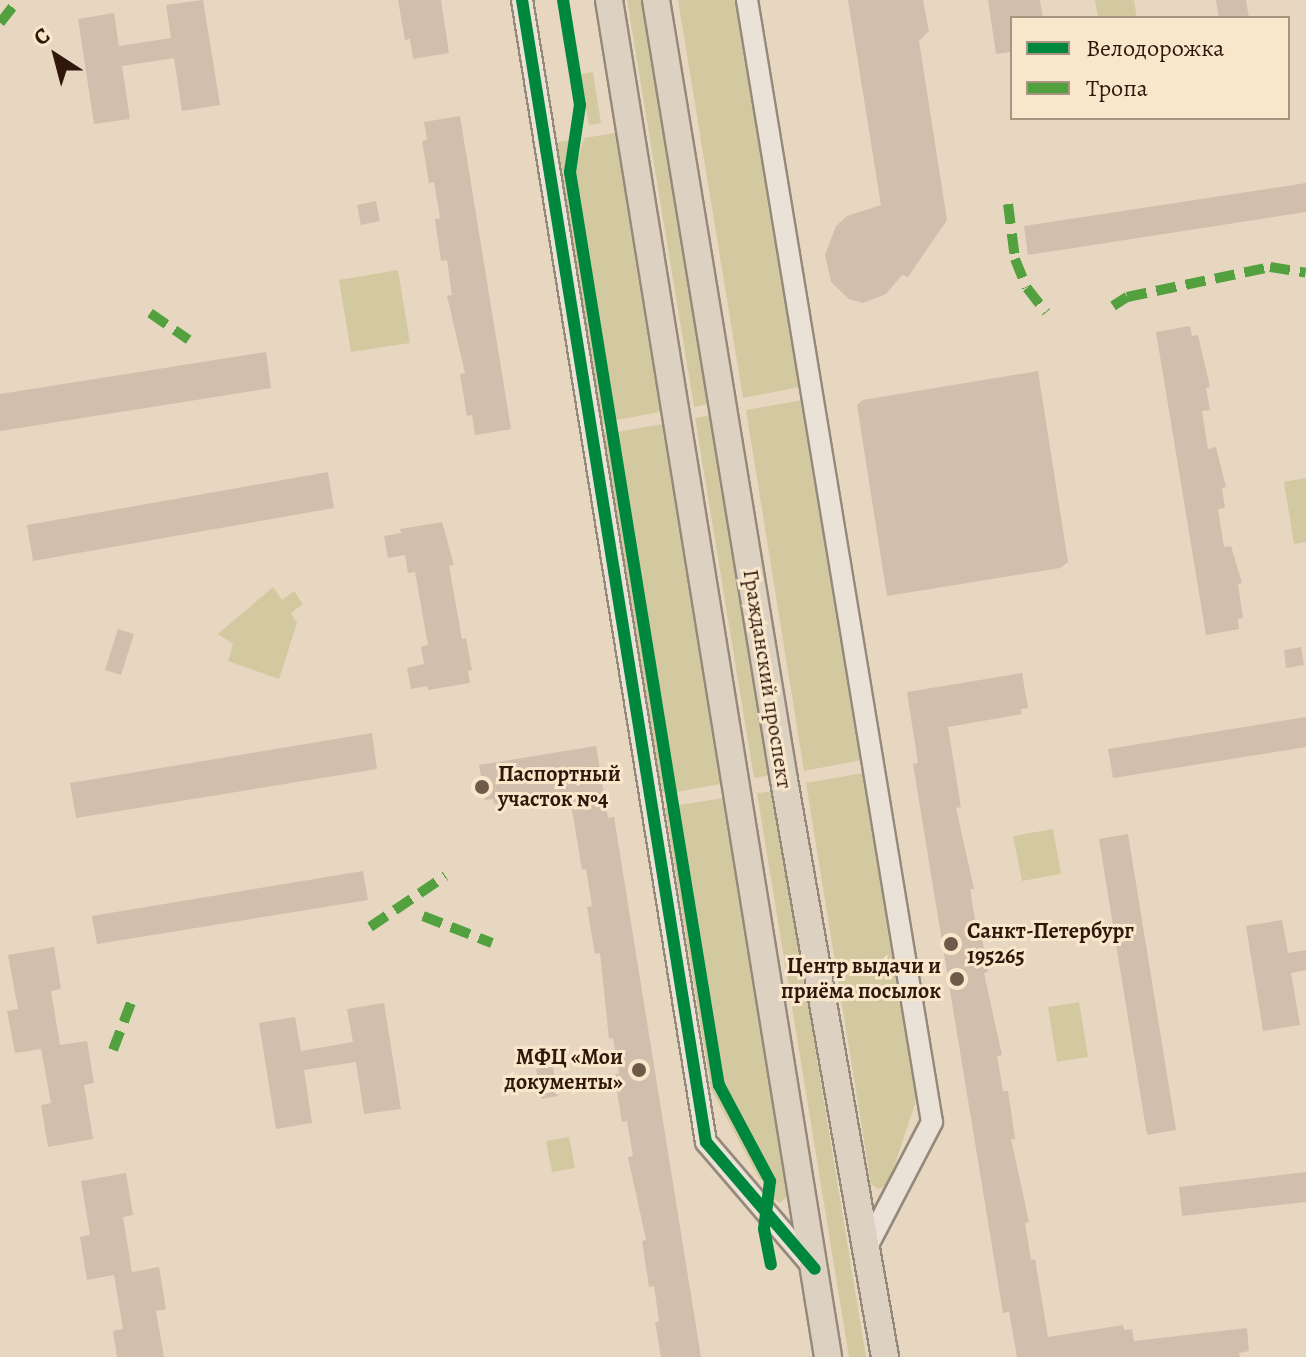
<!DOCTYPE html>
<html>
<head>
<meta charset="utf-8">
<style>
  body { margin:0 }
  #map { position:relative; width:1306px; height:1357px; overflow:hidden; background:#e7d7c0; font-family:Alegreya,serif }
  div>[style] { position:absolute }
  .green>* { inset:0; background:#d3c9a1 }
  .building>* { inset:0; background:#d2beac }
  .roads { filter:drop-shadow(2px 0 #95897b) drop-shadow(-2px 0 #95897b) drop-shadow(0 2px #95897b) drop-shadow(0 -2px #95897b) }
  .minor>* { height:20px; margin:-10px; padding:0 10px; transform-origin:10px; border-radius:10px; background:#eae2d7 }
  .major>* { height:26px; margin:-13px; padding:0 13px; transform-origin:13px; border-radius:13px; background:#ddd2c2 }
  .quiet>* { height:10px; margin-top:-5px; transform-origin:0; background:repeating-linear-gradient(90deg,#52a13e 0 20px,transparent 0 30px) }
  .cycleway>* { height:12px; margin:-6px; padding:0 6px; transform-origin:6px; border-radius:6px; background:#00873e }
  .dots>* { width:22px; height:22px; translate:-50% -50%; box-sizing:border-box; border:4px solid #f9e7cc; border-radius:50% }
  span { translate:-50% -50%; white-space:nowrap; text-align:center; line-height:1.15; -webkit-text-stroke:6px #f9e7cc; paint-order:stroke }
  .street-label { font-size:22px; color:#2f170b }
  .poi-label { font-size:22px; color:#2f170b; font-weight:700 }
  .left { translate:0 -50%; text-align:left }
  .right { translate:-100% -50%; text-align:right }
  .legend { position:absolute; left:1010px; top:16px; width:280px; height:104px; box-sizing:border-box; background:#f9e7cc; border:2px solid #a8947f; margin:0; padding:10px 14px; list-style:none; font-size:24px; color:#2f170b }
  .legend li { display:flex; align-items:center; gap:16px; height:40px }
  .legend b { width:40px; border:2px solid #a8947f }
  .north { position:absolute; left:16px; top:16px; width:80px; height:80px; -webkit-text-stroke:6px #f9e7cc; paint-order:stroke; rotate:324deg; font-size:22px; font-weight:700; line-height:32px; text-align:center; color:#2f170b }
  .north::after { content:''; display:block; margin:auto; width:28px; height:36px; background:#2f170b; clip-path:polygon(50% 0,100% 100%,50% 72%,0 100%) }
</style>
</head>
<body>
<div id="map">
  <div class="green">
    <i style="clip-path:polygon(627px 0,644px 0,710px 404px,694px 407px)"></i>
    <i style="clip-path:polygon(678px 0,737px 0,800px 387px,743px 398px)"></i>
    <i style="clip-path:polygon(1095px 0,1134px 0,1137px 18px,1098px 18px)"></i>
    <i style="clip-path:polygon(593px 72px,601px 123px,589px 125px,580px 74px)"></i>
    <i style="clip-path:polygon(615px 133px,660px 412px,616px 420px,575px 171px,584px 138px)"></i>
    <i style="clip-path:polygon(573px 140px,567px 172px,606px 423px,602px 424px,557px 142px)"></i>
    <i style="clip-path:polygon(398px 270px,410px 343px,351px 352px,339px 280px)"></i>
    <i style="clip-path:polygon(803px 400px,862px 760px,804px 771px,746px 410px)"></i>
    <i style="clip-path:polygon(711px 415px,771px 775px,754px 778px,695px 418px)"></i>
    <i style="clip-path:polygon(662px 424px,721px 784px,676px 792px,617px 432px)"></i>
    <i style="clip-path:polygon(603px 432px,608px 432px,666px 792px,662px 793px)"></i>
    <i style="clip-path:polygon(1306px 478px,1306px 542px,1294px 544px,1284px 482px)"></i>
    <i style="clip-path:polygon(273px 587px,282px 600px,294px 591px,303px 604px,291px 613px,297px 623px,279px 679px,228px 661px,233px 644px,218px 634px)"></i>
    <i style="clip-path:polygon(863px 773px,917px 1098px,888px 1185px,878px 1189px,871px 1184px,806px 783px)"></i>
    <i style="clip-path:polygon(773px 791px,866px 1357px,849px 1357px,757px 793px)"></i>
    <i style="clip-path:polygon(723px 798px,788px 1196px,780px 1203px,772px 1198px,776px 1180px,725px 1085px,679px 805px)"></i>
    <i style="clip-path:polygon(669px 807px,715px 1087px,764px 1178px,760px 1180px,711px 1089px,665px 808px)"></i>
    <i style="clip-path:polygon(1053px 829px,1061px 874px,1022px 881px,1013px 836px)"></i>
    <i style="clip-path:polygon(1079px 1002px,1088px 1057px,1057px 1062px,1048px 1007px)"></i>
    <i style="clip-path:polygon(569px 1137px,575px 1168px,552px 1172px,546px 1141px)"></i>
  </div>
  <div class="building">
    <i style="clip-path:polygon(203px 0,220px 105px,182px 111px,174px 58px,122px 66px,130px 119px,94px 124px,78px 19px,114px 13px,119px 46px,171px 38px,166px 5px)"></i>
    <i style="clip-path:polygon(398px 0,441px 0,449px 53px,413px 59px,410px 39px,405px 40px)"></i>
    <i style="clip-path:polygon(848px 0,923px 0,929px 31px,919px 41px,947px 220px,908px 277px,902px 275px,886px 294px,863px 303px,849px 299px,831px 282px,825px 255px,836px 226px,847px 216px,881px 205px)"></i>
    <i style="clip-path:polygon(988px 0,1040px 0,1043px 18px,1012px 18px,1012px 52px,996px 54px)"></i>
    <i style="clip-path:polygon(1216px 0,1246px 0,1249px 18px,1219px 18px)"></i>
    <i style="clip-path:polygon(460px 116px,511px 429px,475px 435px,472px 415px,467px 416px,460px 374px,465px 373px,447px 296px,452px 295px,447px 260px,441px 261px,435px 219px,440px 218px,434px 182px,429px 183px,422px 141px,427px 140px,424px 122px)"></i>
    <i style="clip-path:polygon(1306px 183px,1306px 212px,1028px 255px,1024px 226px)"></i>
    <i style="clip-path:polygon(376px 201px,380px 221px,361px 225px,357px 205px)"></i>
    <i style="clip-path:polygon(1190px 326px,1192px 336px,1198px 335px,1210px 387px,1206px 388px,1210px 410px,1202px 411px,1208px 449px,1216px 447px,1226px 487px,1222px 488px,1225px 508px,1218px 509px,1224px 547px,1231px 546px,1242px 583px,1238px 584px,1243px 618px,1238px 619px,1239px 629px,1206px 635px,1156px 332px)"></i>
    <i style="clip-path:polygon(266px 352px,271px 388px,0 431px,0 394px)"></i>
    <i style="clip-path:polygon(1038px 371px,1068px 562px,1060px 568px,887px 596px,857px 405px,863px 400px)"></i>
    <i style="clip-path:polygon(328px 472px,334px 508px,33px 561px,27px 525px)"></i>
    <i style="clip-path:polygon(442px 522px,454px 565px,449px 566px,462px 639px,466px 638px,472px 670px,468px 671px,470px 683px,428px 690px,427px 686px,411px 689px,407px 668px,424px 664px,421px 647px,428px 645px,415px 572px,408px 573px,405px 555px,388px 558px,384px 536px,401px 533px,400px 529px)"></i>
    <i style="clip-path:polygon(118px 629px,134px 634px,121px 675px,105px 670px)"></i>
    <i style="clip-path:polygon(1301px 647px,1304px 665px,1286px 668px,1284px 650px)"></i>
    <i style="clip-path:polygon(1022px 673px,1028px 708px,1021px 709px,1022px 714px,948px 727px,961px 807px,956px 808px,974px 889px,970px 889px,976px 926px,980px 926px,988px 972px,984px 973px,1002px 1055px,997px 1056px,1003px 1091px,1008px 1091px,1015px 1139px,1011px 1139px,1029px 1222px,1025px 1223px,1031px 1260px,1035px 1259px,1048px 1337px,1123px 1325px,1124px 1330px,1132px 1329px,1134px 1341px,1247px 1328px,1249px 1351px,1239px 1353px,1240px 1357px,1017px 1357px,1009px 1312px,1003px 1313px,954px 1015px,913px 764px,918px 763px,907px 692px)"></i>
    <i style="clip-path:polygon(1306px 717px,1306px 747px,1113px 778px,1108px 749px)"></i>
    <i style="clip-path:polygon(372px 733px,377px 769px,76px 818px,70px 783px)"></i>
    <i style="clip-path:polygon(596px 746px,608px 818px,614px 817px,701px 1357px,661px 1357px,655px 1322px,659px 1321px,654px 1286px,649px 1287px,642px 1241px,646px 1240px,628px 1157px,633px 1156px,627px 1121px,622px 1122px,618px 1098px,615px 1074px,619px 1073px,613px 1038px,609px 1039px,600px 953px,595px 954px,587px 907px,592px 906px,586px 869px,582px 870px,569px 792px,494px 804px,493px 799px,485px 800px,479px 765px)"></i>
    <i style="clip-path:polygon(1128px 834px,1176px 1130px,1147px 1135px,1099px 839px)"></i>
    <i style="clip-path:polygon(363px 871px,368px 900px,97px 944px,92px 916px)"></i>
    <i style="clip-path:polygon(1282px 920px,1288px 953px,1306px 950px,1306px 970px,1291px 973px,1300px 1025px,1263px 1031px,1246px 926px)"></i>
    <i style="clip-path:polygon(54px 947px,61px 989px,51px 991px,60px 1045px,87px 1041px,94px 1083px,84px 1085px,93px 1139px,48px 1147px,41px 1105px,51px 1103px,41px 1049px,15px 1053px,7px 1011px,18px 1009px,8px 955px)"></i>
    <i style="clip-path:polygon(384px 1003px,401px 1109px,364px 1114px,356px 1062px,304px 1070px,312px 1123px,276px 1129px,259px 1023px,295px 1017px,301px 1051px,353px 1042px,347px 1009px)"></i>
    <i style="clip-path:polygon(552px 1061px,558px 1096px,541px 1099px,535px 1063px)"></i>
    <i style="clip-path:polygon(1306px 1172px,1306px 1202px,1182px 1216px,1179px 1187px)"></i>
    <i style="clip-path:polygon(126px 1173px,133px 1215px,123px 1217px,132px 1272px,159px 1267px,166px 1309px,156px 1311px,164px 1357px,117px 1357px,113px 1331px,123px 1329px,114px 1275px,87px 1280px,80px 1237px,90px 1235px,81px 1181px)"></i>
  </div>
  <div class="roads">
    <div class="minor">
      <i style="left:522px;top:0;width:1157px;rotate:80.85deg"></i>
      <i style="left:706px;top:1142px;width:167px;rotate:49.4deg"></i>
      <i style="left:747px;top:0;width:1137px;rotate:80.64deg"></i>
      <i style="left:932px;top:1122px;width:139px;rotate:117.5deg"></i>
    </div>
    <div class="major">
      <i style="left:609px;top:0;width:1375px;rotate:80.83deg"></i>
      <i style="left:656px;top:0;width:790px;rotate:80.68deg"></i>
      <i style="left:784px;top:780px;width:586px;rotate:80.07deg"></i>
    </div>
  </div>
  <div class="quiet">
    <i style="left:0;top:23px;width:29px;rotate:-52deg"></i>
    <i style="left:1008px;top:204px;width:55px;rotate:82.7deg"></i>
    <i style="left:1015px;top:259px;width:31px;rotate:68deg"></i>
    <i style="left:1027px;top:288px;width:31px;rotate:52deg"></i>
    <i style="left:1113px;top:306px;width:17px;rotate:-33deg"></i>
    <i style="left:1127px;top:297px;width:146px;rotate:-11.8deg"></i>
    <i style="left:1270px;top:267px;width:36px;rotate:9deg"></i>
    <i style="left:150px;top:313px;width:47px;rotate:34.7deg"></i>
    <i style="left:423px;top:916px;width:74px;rotate:21.4deg"></i>
    <i style="left:370px;top:927px;width:91px;rotate:-34.2deg"></i>
    <i style="left:113px;top:1050px;width:59px;rotate:-69.1deg"></i>
  </div>
  <div class="cycleway">
    <i style="left:522px;top:0;width:1157px;rotate:80.85deg"></i>
    <i style="left:706px;top:1142px;width:167px;rotate:49.4deg"></i>
    <i style="left:563px;top:0;width:106px;rotate:80.8deg"></i>
    <i style="left:580px;top:105px;width:68px;rotate:98.5deg"></i>
    <i style="left:570px;top:172px;width:635px;rotate:80.76deg"></i>
    <i style="left:672px;top:799px;width:290px;rotate:80.7deg"></i>
    <i style="left:719px;top:1085px;width:109px;rotate:62deg"></i>
    <i style="left:770px;top:1181px;width:48px;rotate:97.1deg"></i>
    <i style="left:764px;top:1229px;width:36px;rotate:79deg"></i>
  </div>
  <div class="dots">
    <i style="left:482px;top:787px;background:#6f5a4a"></i>
    <i style="left:951px;top:944px;background:#6f5a4a"></i>
    <i style="left:957px;top:979px;background:#6f5a4a"></i>
    <i style="left:639px;top:1070px;background:#6f5a4a"></i>
  </div>
  <div class="street-label">
    <span style="left:767px;top:679px;rotate:81deg">Гражданский проспект</span>
  </div>
  <div class="poi-label">
    <span class="left" style="left:498px;top:787px">Паспортный<br>участок №4</span>
    <span class="left" style="left:967px;top:944px">Санкт-Петербург<br>195265</span>
    <span class="right" style="left:941px;top:979px">Центр выдачи и<br>приёма посылок</span>
    <span class="right" style="left:623px;top:1070px">МФЦ «Мои<br>документы»</span>
  </div>
  <ul class="legend">
  <li><b style="height:10px;background:#00873e"></b>Велодорожка</li>
  <li><b style="height:10px;background:#52a13e"></b>Тропа</li>
  </ul>
  <div class="north">С</div>
</div>
</body>
</html>
